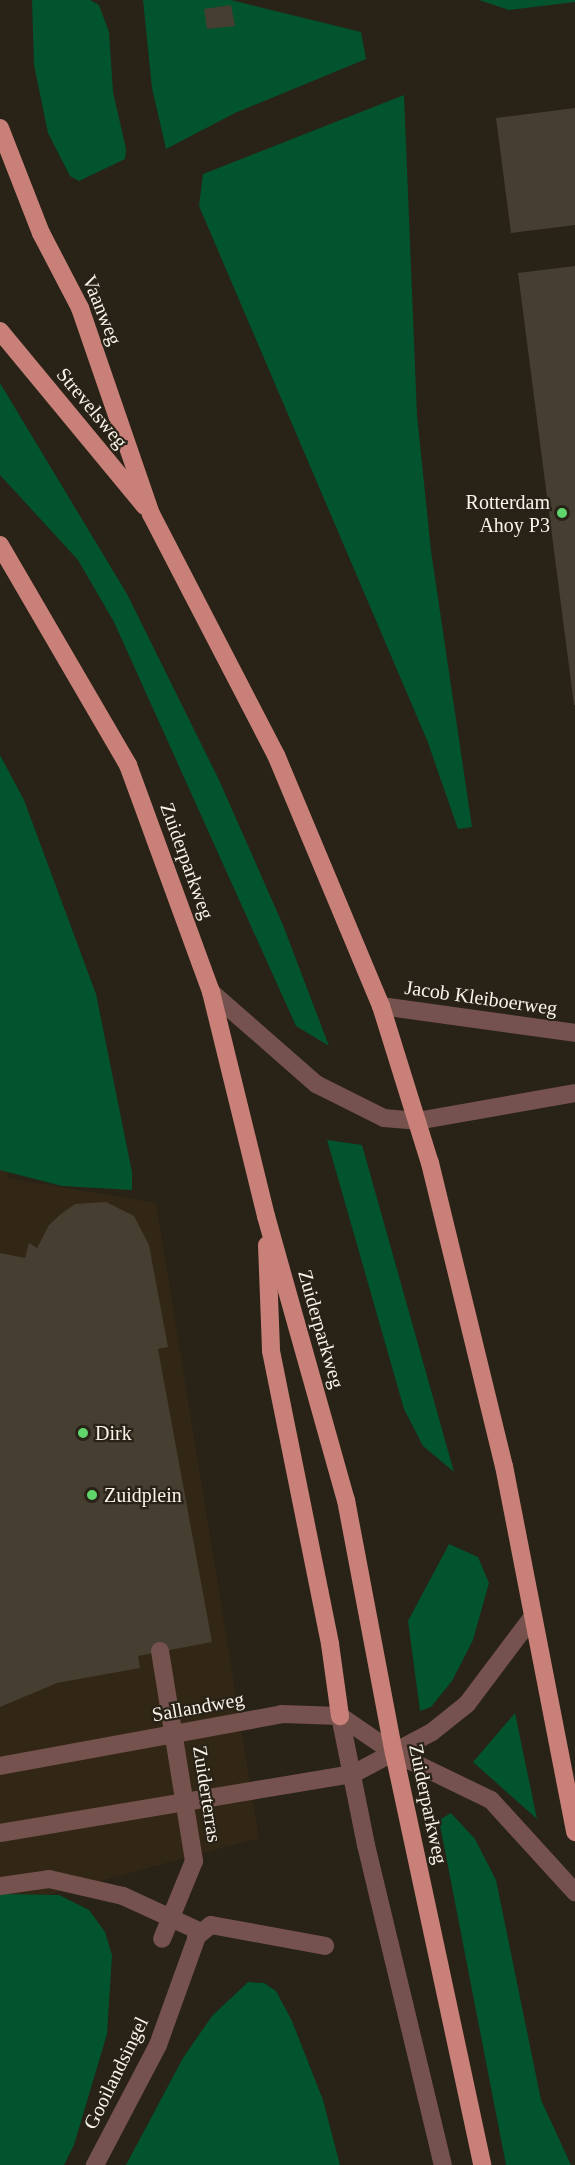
<!DOCTYPE html>
<html>
<head>
<meta charset="utf-8">
<style>
  body { margin:0 }
  #map { position:relative; width:575px; height:2165px; overflow:hidden; background:#292216; font-family:Georgia,serif }
  div>[style] { position:absolute }
  .built>* { inset:0; background:#322715 }
  .green>* { inset:0; background:#02542e }
  .building>* { inset:0; background:#473e32 }
  .minor>* { height:18px; margin:-9px; padding:0 9px; transform-origin:9px; border-radius:9px; background:#76524e }
  .major>* { height:18px; margin:-9px; padding:0 9px; transform-origin:9px; border-radius:9px; background:#c88078 }
  .minor-bridge>* { height:18px; margin:-9px; padding:0 9px; transform-origin:9px; border-radius:9px; background:#76524e }
  .dots>* { width:16px; height:16px; translate:-50% -50%; box-sizing:border-box; border:3px solid #292216; border-radius:50% }
  span { translate:-50% -50%; white-space:nowrap; text-align:center; line-height:1.15; -webkit-text-stroke:4.5px #292216; paint-order:stroke }
  .street-label { font-size:20px; color:#f8f3eb }
  .poi-label { font-size:20px; color:#f8f3eb }
  .right { translate:-100% -50%; text-align:right }
  .left { translate:0 -50%; text-align:left }
</style>
</head>
<body>
<div id="map">
  <div class="built">
    <i style="clip-path:polygon(0 878px,33px 1005px,7px 1178px,156px 1203px,259px 1838px,0 1908px)"></i>
  </div>
  <div class="green">
    <i style="clip-path:polygon(32px 0,90px 0,99px 5px,109px 32px,113px 92px,126px 149px,125px 159px,79px 181px,70px 176px,48px 133px,34px 65px)"></i>
    <i style="clip-path:polygon(143px 0,231px 0,361px 32px,366px 59px,235px 113px,166px 149px,152px 88px)"></i>
    <i style="clip-path:polygon(479px 0,575px 0,575px 2px,509px 10px)"></i>
    <i style="clip-path:polygon(404px 95px,417px 415px,431px 551px,472px 827px,458px 829px,427px 740px,199px 206px,203px 174px)"></i>
    <i style="clip-path:polygon(0 383px,127px 594px,219px 780px,283px 925px,329px 1046px,296px 1026px,114px 622px,78px 560px,0 475px)"></i>
    <i style="clip-path:polygon(0 755px,24px 800px,96px 994px,132px 1172px,132px 1190px,62px 1186px,0 1170px)"></i>
    <i style="clip-path:polygon(327px 1140px,362px 1145px,454px 1472px,423px 1446px,404px 1409px)"></i>
    <i style="clip-path:polygon(449px 1544px,478px 1557px,489px 1583px,473px 1640px,452px 1681px,431px 1707px,420px 1711px,408px 1621px)"></i>
    <i style="clip-path:polygon(515px 1713px,537px 1819px,473px 1762px)"></i>
    <i style="clip-path:polygon(451px 1813px,475px 1839px,496px 1880px,541px 2100px,571px 2165px,506px 2165px,439px 1820px)"></i>
    <i style="clip-path:polygon(0 1894px,59px 1895px,89px 1910px,105px 1932px,112px 1955px,107px 2034px,74px 2145px,64px 2165px,0 2165px)"></i>
    <i style="clip-path:polygon(248px 1982px,264px 1983px,276px 1991px,292px 2021px,323px 2100px,340px 2165px,126px 2165px,183px 2058px,212px 2016px)"></i>
  </div>
  <div class="building">
    <i style="clip-path:polygon(231px 5px,235px 26px,207px 29px,204px 9px)"></i>
    <i style="clip-path:polygon(575px 108px,575px 225px,511px 233px,496px 118px)"></i>
    <i style="clip-path:polygon(575px 266px,575px 705px,574px 705px,518px 273px)"></i>
    <i style="clip-path:polygon(106px 1202px,134px 1216px,149px 1245px,168px 1347px,158px 1349px,212px 1642px,138px 1656px,140px 1668px,57px 1683px,0 1707px,0 1253px,25px 1258px,29px 1243px,37px 1248px,49px 1225px,61px 1214px,75px 1204px)"></i>
  </div>
  <div class="minor">
    <i style="left:211px;top:992px;width:140px;rotate:41.2deg"></i>
    <i style="left:316px;top:1084px;width:76px;rotate:26.6deg"></i>
    <i style="left:384px;top:1118px;width:33px;rotate:5deg"></i>
    <i style="left:417px;top:1121px;width:160px;rotate:-10deg"></i>
    <i style="left:381px;top:1006px;width:196px;rotate:7.9deg"></i>
    <i style="left:340px;top:1716px;width:132px;rotate:78.6deg"></i>
    <i style="left:366px;top:1845px;width:329px;rotate:76.5deg"></i>
    <i style="left:0;top:1766px;width:287px;rotate:-10.4deg"></i>
    <i style="left:282px;top:1714px;width:58px;rotate:2deg"></i>
    <i style="left:340px;top:1716px;width:65px;rotate:34.4deg"></i>
    <i style="left:394px;top:1753px;width:108px;rotate:25.9deg"></i>
    <i style="left:491px;top:1800px;width:125px;rotate:47.6deg"></i>
    <i style="left:0;top:1833px;width:358px;rotate:-9.5deg"></i>
    <i style="left:353px;top:1774px;width:89px;rotate:-28deg"></i>
    <i style="left:432px;top:1732px;width:45px;rotate:-38.7deg"></i>
    <i style="left:467px;top:1704px;width:110px;rotate:-53.1deg"></i>
    <i style="left:0;top:1886px;width:49px;rotate:-8.1deg"></i>
    <i style="left:49px;top:1879px;width:76px;rotate:12.9deg"></i>
    <i style="left:123px;top:1896px;width:84px;rotate:24.7deg"></i>
    <i style="left:199px;top:1931px;width:121px;rotate:109.8deg"></i>
    <i style="left:158px;top:2045px;width:136px;rotate:117.7deg"></i>
    <i style="left:196px;top:1937px;width:19px;rotate:-39deg"></i>
    <i style="left:211px;top:1925px;width:116px;rotate:10.4deg"></i>
  </div>
  <div class="major">
    <i style="left:0;top:128px;width:113px;rotate:68.7deg"></i>
    <i style="left:41px;top:233px;width:85px;rotate:62.5deg"></i>
    <i style="left:80px;top:308px;width:218px;rotate:71deg"></i>
    <i style="left:151px;top:514px;width:271px;rotate:62.6deg"></i>
    <i style="left:276px;top:755px;width:272px;rotate:67.3deg"></i>
    <i style="left:381px;top:1006px;width:164px;rotate:72.7deg"></i>
    <i style="left:430px;top:1163px;width:312px;rotate:76.3deg"></i>
    <i style="left:504px;top:1466px;width:373px;rotate:79deg"></i>
    <i style="left:0;top:331px;width:227px;rotate:50.4deg"></i>
    <i style="left:0;top:545px;width:255px;rotate:59.8deg"></i>
    <i style="left:128px;top:765px;width:242px;rotate:69.9deg"></i>
    <i style="left:211px;top:992px;width:231px;rotate:76.2deg"></i>
    <i style="left:266px;top:1216px;width:295px;rotate:74.3deg"></i>
    <i style="left:346px;top:1500px;width:258px;rotate:79.3deg"></i>
    <i style="left:394px;top:1753px;width:421px;rotate:77.9deg"></i>
    <i style="left:267px;top:1245px;width:106px;rotate:87.8deg"></i>
    <i style="left:271px;top:1351px;width:299px;rotate:78.6deg"></i>
    <i style="left:330px;top:1644px;width:73px;rotate:82.1deg"></i>
  </div>
  <div class="minor-bridge">
    <i style="left:160px;top:1651px;width:213px;rotate:80.8deg"></i>
    <i style="left:194px;top:1861px;width:84px;rotate:112.3deg"></i>
  </div>
  <div class="dots">
    <i style="left:562px;top:513px;background:#60d56b"></i>
    <i style="left:83px;top:1433px;background:#60d56b"></i>
    <i style="left:92px;top:1495px;background:#60d56b"></i>
  </div>
  <div class="street-label">
    <span style="left:102px;top:310px;rotate:68deg">Vaanweg</span>
    <span style="left:92px;top:408px;rotate:50deg">Strevelsweg</span>
    <span style="left:187px;top:861px;rotate:70deg">Zuiderparkweg</span>
    <span style="left:481px;top:998px;rotate:8deg">Jacob Kleiboerweg</span>
    <span style="left:321px;top:1329px;rotate:74deg">Zuiderparkweg</span>
    <span style="left:198px;top:1707px;rotate:-10deg">Sallandweg</span>
    <span style="left:207px;top:1794px;rotate:81deg">Zuiderterras</span>
    <span style="left:428px;top:1804px;rotate:78deg">Zuiderparkweg</span>
    <span style="left:116px;top:2073px;rotate:-64deg">Gooilandsingel</span>
  </div>
  <div class="poi-label">
    <span class="right" style="left:550px;top:514px">Rotterdam<br>Ahoy P3</span>
    <span class="left" style="left:95px;top:1433px">Dirk</span>
    <span class="left" style="left:104px;top:1495px">Zuidplein</span>
  </div>
</div>
</body>
</html>
